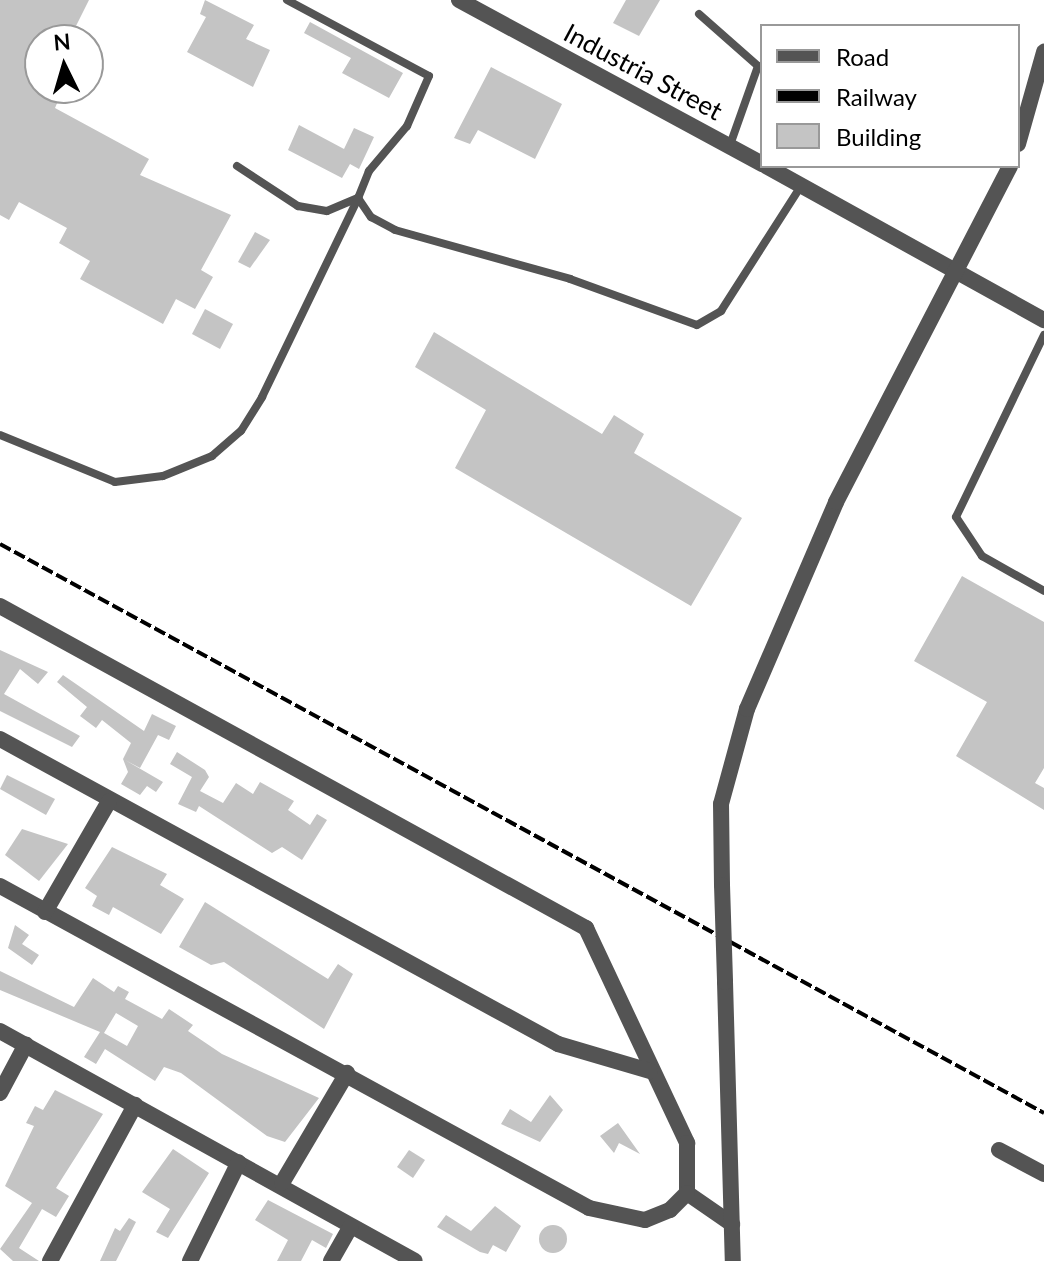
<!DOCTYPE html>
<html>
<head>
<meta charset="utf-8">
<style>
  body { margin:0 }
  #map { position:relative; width:1044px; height:1261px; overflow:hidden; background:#fff; font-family:Lato,sans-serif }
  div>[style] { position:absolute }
  .building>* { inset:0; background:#c4c4c4 }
  .round { border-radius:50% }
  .service>* { height:8px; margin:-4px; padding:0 4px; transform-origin:4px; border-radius:4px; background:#545454 }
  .minor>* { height:16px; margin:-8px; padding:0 8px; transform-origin:8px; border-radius:8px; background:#545454 }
  .tertiary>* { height:16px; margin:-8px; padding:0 8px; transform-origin:8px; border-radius:8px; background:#545454 }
  .rail>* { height:4px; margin-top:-2px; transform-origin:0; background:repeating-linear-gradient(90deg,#000 0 12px,transparent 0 16px) }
  .tertiary-bridge>* { height:16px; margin:-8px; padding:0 8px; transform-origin:8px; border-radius:8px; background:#545454 }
  span { translate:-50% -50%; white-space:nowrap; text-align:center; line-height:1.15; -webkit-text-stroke:7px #fff; paint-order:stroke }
  .street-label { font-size:26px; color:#000 }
  .legend { position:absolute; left:760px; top:24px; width:260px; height:144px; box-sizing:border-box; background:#fff; border:2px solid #999; margin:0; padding:10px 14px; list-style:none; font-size:24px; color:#000 }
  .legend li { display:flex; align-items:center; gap:16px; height:40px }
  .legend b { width:40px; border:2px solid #999 }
  .north { position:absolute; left:24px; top:24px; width:80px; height:80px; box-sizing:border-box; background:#fff; border:2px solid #999; border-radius:50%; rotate:355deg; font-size:22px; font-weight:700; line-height:32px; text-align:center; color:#000 }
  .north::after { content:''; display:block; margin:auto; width:28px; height:36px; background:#000; clip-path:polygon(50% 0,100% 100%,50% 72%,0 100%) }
</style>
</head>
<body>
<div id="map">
  <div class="building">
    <i style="clip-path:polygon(0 0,89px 0,69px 40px,40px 40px,44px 94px,58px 101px,55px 108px,149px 159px,140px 175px,231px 215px,201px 270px,213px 277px,195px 309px,176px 299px,163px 324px,80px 279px,90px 261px,59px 243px,67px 228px,19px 202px,9px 220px,0 215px)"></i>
    <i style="clip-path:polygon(205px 0,254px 25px,246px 39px,270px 50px,253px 87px,187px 52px,206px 17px,200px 14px)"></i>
    <i style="clip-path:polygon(626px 0,660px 0,639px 36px,613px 23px)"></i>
    <i style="clip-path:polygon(310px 22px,403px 73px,389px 98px,342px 73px,351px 58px,304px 33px)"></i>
    <i style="clip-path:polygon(491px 67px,562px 104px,535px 159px,478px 130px,470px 144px,454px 138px)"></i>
    <i style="clip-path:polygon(299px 125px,344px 149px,354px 128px,374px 137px,359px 169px,350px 164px,342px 178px,288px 150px)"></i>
    <i style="clip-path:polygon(255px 232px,270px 240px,250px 268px,238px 262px)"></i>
    <i style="clip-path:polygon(205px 309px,233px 324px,220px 349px,192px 334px)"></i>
    <i style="clip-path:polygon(434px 332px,602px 434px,614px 415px,644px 434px,634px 453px,742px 518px,691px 606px,455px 468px,486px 410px,415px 367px)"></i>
    <i style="clip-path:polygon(962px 576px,1044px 622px,1044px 768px,1035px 783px,1044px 788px,1044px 810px,956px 756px,987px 702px,914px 661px)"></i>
    <i style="clip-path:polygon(0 650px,48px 672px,38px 684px,20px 669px,4px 694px,80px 736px,72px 747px,0 711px)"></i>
    <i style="clip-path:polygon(63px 675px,144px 731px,152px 714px,176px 726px,169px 740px,158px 735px,140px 768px,125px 760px,163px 782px,156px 792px,147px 786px,140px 795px,121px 784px,128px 772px,123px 759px,131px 743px,102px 720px,96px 728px,80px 716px,87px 707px,57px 682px)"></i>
    <i style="clip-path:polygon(177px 752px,205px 770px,209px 777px,200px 791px,223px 803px,236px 783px,253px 794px,260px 782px,294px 801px,288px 810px,310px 825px,317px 814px,327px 820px,302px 860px,282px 847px,272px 853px,199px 806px,196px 812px,178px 804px,192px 777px,170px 764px)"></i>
    <i style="clip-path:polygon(7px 775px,55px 799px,46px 815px,0 789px)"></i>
    <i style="clip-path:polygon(22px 829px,68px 844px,39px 881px,5px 855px)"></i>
    <i style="clip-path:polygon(112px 847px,167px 874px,160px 885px,184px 899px,161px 934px,113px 907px,109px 915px,92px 906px,97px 896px,85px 888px)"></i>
    <i style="clip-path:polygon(205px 902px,328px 979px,338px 964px,353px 974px,324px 1029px,224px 962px,211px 965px,179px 947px)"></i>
    <i style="clip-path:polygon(15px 925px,29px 935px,22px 944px,39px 955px,32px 965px,8px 948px)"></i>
    <i style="clip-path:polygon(evenodd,0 971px,74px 1007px,93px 978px,114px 992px,118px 986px,129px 992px,125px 999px,162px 1019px,169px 1009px,193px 1025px,188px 1031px,222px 1054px,319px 1098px,285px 1142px,267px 1136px,181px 1073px,164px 1067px,155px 1081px,105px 1049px,96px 1064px,84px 1057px,100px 1032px,0 990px,0 971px,116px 1013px,138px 1026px,127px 1046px,104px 1033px,116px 1013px)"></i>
    <i style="clip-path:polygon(55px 1090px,103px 1114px,56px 1188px,69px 1196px,56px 1217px,42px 1209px,19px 1248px,39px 1261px,13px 1261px,0 1249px,32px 1203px,5px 1186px,34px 1126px,26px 1123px,35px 1106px,43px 1110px)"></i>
    <i style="clip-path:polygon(550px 1095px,563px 1110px,540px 1142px,501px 1124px,510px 1109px,531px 1122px)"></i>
    <i style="clip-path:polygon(618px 1123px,640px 1154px,619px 1143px,614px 1153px,600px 1136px)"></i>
    <i style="clip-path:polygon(173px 1149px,209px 1173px,168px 1238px,156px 1232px,170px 1209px,142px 1192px)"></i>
    <i style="clip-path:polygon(409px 1150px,425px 1160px,413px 1178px,397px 1167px)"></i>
    <i style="clip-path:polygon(268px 1200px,333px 1234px,326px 1248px,312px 1240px,301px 1261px,277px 1261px,288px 1240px,255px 1220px)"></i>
    <i style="clip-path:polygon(495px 1206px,521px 1226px,506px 1252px,493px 1245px,488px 1254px,480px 1252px,437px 1227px,446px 1215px,471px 1231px)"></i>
    <i style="clip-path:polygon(129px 1218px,136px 1222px,116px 1261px,100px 1261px,115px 1228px,120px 1231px)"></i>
    <i class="round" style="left:539px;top:1225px;width:28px;height:28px"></i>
  </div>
  <div class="service">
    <i style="left:287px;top:0;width:161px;rotate:28.2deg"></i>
    <i style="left:429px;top:76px;width:55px;rotate:113.7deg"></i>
    <i style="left:407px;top:126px;width:59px;rotate:130.2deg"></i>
    <i style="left:369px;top:171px;width:29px;rotate:112deg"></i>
    <i style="left:358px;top:198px;width:23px;rotate:56deg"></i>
    <i style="left:371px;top:217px;width:27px;rotate:28deg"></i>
    <i style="left:395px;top:230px;width:182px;rotate:15.6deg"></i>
    <i style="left:570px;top:279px;width:135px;rotate:19.9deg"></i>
    <i style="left:697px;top:325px;width:28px;rotate:-30deg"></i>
    <i style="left:721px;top:311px;width:148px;rotate:-57.4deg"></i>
    <i style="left:699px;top:14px;width:79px;rotate:41.4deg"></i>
    <i style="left:758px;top:66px;width:84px;rotate:109.5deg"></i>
    <i style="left:237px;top:166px;width:73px;rotate:33.3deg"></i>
    <i style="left:298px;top:206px;width:29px;rotate:10deg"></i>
    <i style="left:327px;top:211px;width:34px;rotate:-23deg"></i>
    <i style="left:1044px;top:335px;width:202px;rotate:115.8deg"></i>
    <i style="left:956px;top:517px;width:47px;rotate:56.3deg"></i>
    <i style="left:982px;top:556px;width:71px;rotate:29.4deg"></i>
    <i style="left:0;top:435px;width:124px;rotate:22.2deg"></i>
    <i style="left:115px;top:482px;width:48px;rotate:-7.1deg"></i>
    <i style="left:163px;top:476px;width:53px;rotate:-22.2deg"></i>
    <i style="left:212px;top:456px;width:38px;rotate:-41deg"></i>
    <i style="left:241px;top:431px;width:40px;rotate:-58deg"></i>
    <i style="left:262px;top:397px;width:221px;rotate:-64.2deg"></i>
  </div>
  <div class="minor">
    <i style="left:459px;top:0;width:345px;rotate:28.4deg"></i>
    <i style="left:766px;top:166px;width:318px;rotate:29deg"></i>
    <i style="left:0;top:606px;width:669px;rotate:28.79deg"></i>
    <i style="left:586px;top:928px;width:238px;rotate:64.8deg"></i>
    <i style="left:687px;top:1143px;width:50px;rotate:90deg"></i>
    <i style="left:687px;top:1193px;width:55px;rotate:34.6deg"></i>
    <i style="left:0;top:739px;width:636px;rotate:28.66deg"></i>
    <i style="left:558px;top:1044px;width:96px;rotate:16.4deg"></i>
    <i style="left:0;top:886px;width:671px;rotate:28.66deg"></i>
    <i style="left:589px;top:1208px;width:57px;rotate:12.1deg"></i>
    <i style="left:645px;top:1220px;width:27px;rotate:-22deg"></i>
    <i style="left:670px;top:1210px;width:24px;rotate:-45deg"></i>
    <i style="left:45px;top:912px;width:128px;rotate:-60deg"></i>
    <i style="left:0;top:1031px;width:474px;rotate:29deg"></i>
    <i style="left:0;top:1093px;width:55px;rotate:-62deg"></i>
    <i style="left:999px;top:1150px;width:51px;rotate:28.1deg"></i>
    <i style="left:282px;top:1183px;width:128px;rotate:-59.4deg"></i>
    <i style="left:50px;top:1261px;width:178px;rotate:-61.4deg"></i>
    <i style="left:190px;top:1261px;width:110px;rotate:-63.7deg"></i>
    <i style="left:331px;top:1261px;width:40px;rotate:-60.3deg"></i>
  </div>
  <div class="tertiary">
    <i style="left:1018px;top:144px;width:96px;rotate:-74.2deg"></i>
    <i style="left:722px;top:885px;width:81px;rotate:-90.7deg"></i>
    <i style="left:721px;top:804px;width:98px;rotate:-74.7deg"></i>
    <i style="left:747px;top:709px;width:225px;rotate:-66.7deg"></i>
    <i style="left:836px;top:502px;width:378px;rotate:-62.6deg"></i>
    <i style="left:725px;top:982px;width:279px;rotate:88.4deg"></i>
  </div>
  <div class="rail">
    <i style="left:0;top:544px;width:1189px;rotate:28.59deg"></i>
  </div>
  <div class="tertiary-bridge">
    <i style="left:722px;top:885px;width:97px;rotate:88.2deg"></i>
  </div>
  <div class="street-label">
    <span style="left:643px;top:72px;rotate:28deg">Industria Street</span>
  </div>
  <ul class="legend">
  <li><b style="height:10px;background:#545454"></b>Road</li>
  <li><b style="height:10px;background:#000"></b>Railway</li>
  <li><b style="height:22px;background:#c4c4c4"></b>Building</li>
  </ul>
  <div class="north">N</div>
</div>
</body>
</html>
